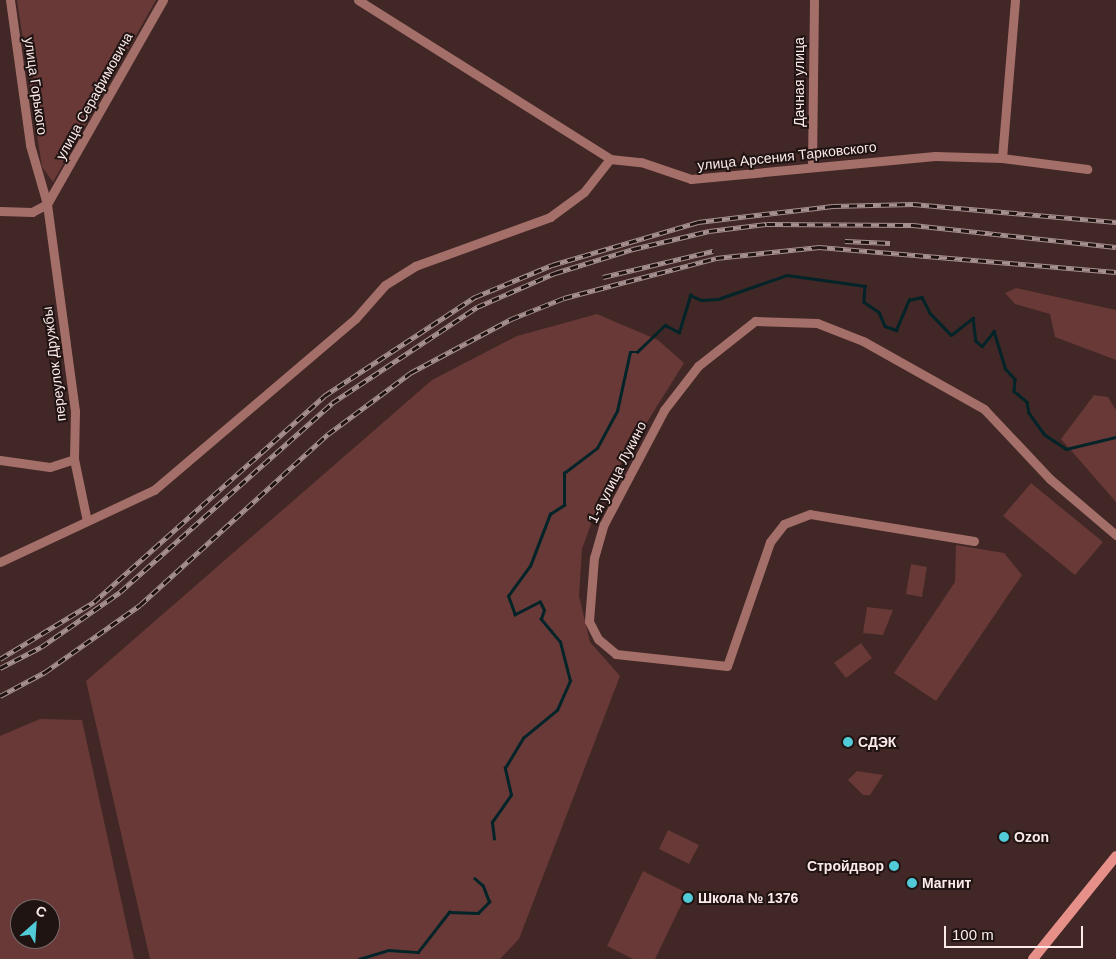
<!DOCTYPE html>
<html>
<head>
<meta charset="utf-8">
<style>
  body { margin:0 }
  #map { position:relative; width:1116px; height:959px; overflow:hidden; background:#412725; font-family:Helvetica,sans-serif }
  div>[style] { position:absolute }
  .green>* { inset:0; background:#683936 }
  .stream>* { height:2.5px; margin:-1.25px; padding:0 1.25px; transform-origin:1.25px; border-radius:1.25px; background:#022428 }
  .minor>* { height:9px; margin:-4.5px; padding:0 4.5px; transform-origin:4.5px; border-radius:4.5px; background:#a46e69 }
  .secondary>* { height:10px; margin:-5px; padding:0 5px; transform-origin:5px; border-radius:5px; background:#e7908a }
  .rail>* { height:4.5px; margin-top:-2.25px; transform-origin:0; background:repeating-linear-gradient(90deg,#201413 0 8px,#a6918f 0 16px); box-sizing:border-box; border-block:1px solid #a6918f }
  .dots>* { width:14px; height:14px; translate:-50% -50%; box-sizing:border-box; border:2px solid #201413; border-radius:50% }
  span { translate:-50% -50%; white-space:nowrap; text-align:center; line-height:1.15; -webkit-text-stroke:4px #201413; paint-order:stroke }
  .street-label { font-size:14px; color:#fceae8 }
  .poi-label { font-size:14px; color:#fceae8; font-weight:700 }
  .left { translate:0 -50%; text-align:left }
  .right { translate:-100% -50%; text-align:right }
  .north { position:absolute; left:10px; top:899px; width:50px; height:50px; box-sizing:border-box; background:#201413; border:1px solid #786a68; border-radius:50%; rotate:26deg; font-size:14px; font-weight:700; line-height:20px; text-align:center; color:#fceae8 }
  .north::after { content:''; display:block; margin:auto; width:18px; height:22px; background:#52cbd8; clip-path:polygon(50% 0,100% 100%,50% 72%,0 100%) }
  .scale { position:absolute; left:944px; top:926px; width:139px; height:22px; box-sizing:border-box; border:2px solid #fceae8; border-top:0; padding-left:6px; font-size:15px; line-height:18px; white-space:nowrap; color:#fceae8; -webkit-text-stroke:4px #201413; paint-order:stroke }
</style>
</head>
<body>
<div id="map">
  <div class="green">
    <i style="clip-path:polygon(17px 0,156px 0,53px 182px,42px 167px)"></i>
    <i style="clip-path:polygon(1016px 288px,1116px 310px,1116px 360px,1055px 337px,1050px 314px,1015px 304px,1005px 293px)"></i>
    <i style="clip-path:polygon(597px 314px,658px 340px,684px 363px,602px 494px,582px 549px,579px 596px,590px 642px,620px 676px,519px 939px,500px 959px,150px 959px,86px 681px,432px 380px,517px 336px)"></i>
    <i style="clip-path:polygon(1094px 395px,1108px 397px,1116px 410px,1116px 502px,1061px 439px)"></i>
    <i style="clip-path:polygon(1031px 483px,1103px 542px,1075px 575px,1003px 516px)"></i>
    <i style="clip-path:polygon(956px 545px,1004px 553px,1022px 575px,936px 701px,894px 673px,955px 582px)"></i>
    <i style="clip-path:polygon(911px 564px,927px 567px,922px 597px,906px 594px)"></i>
    <i style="clip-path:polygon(867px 607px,893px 610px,883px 635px,863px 633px)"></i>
    <i style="clip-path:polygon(861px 643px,872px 658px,846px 678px,834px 663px)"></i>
    <i style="clip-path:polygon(evenodd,40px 719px,82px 720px,134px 959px,0 959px,0 736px,40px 719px,20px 909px,50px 909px,50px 939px,20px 939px,20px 909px)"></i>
    <i style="clip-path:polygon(857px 771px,883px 775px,870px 795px,863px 795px,848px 780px)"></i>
    <i style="clip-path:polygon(668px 830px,699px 845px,689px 864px,659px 849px)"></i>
    <i style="clip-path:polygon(643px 871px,687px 893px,655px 959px,633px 959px,607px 946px)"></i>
  </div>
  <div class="stream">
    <i style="left:494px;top:839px;width:17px;rotate:-97deg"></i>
    <i style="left:492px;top:822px;width:33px;rotate:-55deg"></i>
    <i style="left:511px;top:795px;width:28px;rotate:-103deg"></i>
    <i style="left:505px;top:768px;width:35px;rotate:-59deg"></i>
    <i style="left:523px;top:738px;width:44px;rotate:-39.5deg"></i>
    <i style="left:557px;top:710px;width:32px;rotate:-66deg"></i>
    <i style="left:570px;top:681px;width:40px;rotate:-104.4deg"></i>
    <i style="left:560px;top:642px;width:30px;rotate:-130deg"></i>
    <i style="left:541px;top:619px;width:9px;rotate:-72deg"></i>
    <i style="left:544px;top:610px;width:9px;rotate:-117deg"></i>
    <i style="left:540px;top:602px;width:28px;rotate:153deg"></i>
    <i style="left:515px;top:615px;width:20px;rotate:-110deg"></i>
    <i style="left:508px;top:596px;width:37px;rotate:-54deg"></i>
    <i style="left:530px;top:566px;width:56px;rotate:-69deg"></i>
    <i style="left:550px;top:514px;width:17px;rotate:-33deg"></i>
    <i style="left:564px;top:505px;width:32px;rotate:-90deg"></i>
    <i style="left:564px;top:473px;width:41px;rotate:-37.1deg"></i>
    <i style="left:597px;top:448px;width:42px;rotate:-61.6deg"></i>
    <i style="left:617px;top:411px;width:60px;rotate:-77.6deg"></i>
    <i style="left:630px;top:352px;width:7px"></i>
    <i style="left:637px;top:352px;width:39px;rotate:-44deg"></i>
    <i style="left:665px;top:325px;width:16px;rotate:27deg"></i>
    <i style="left:679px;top:332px;width:39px;rotate:-73deg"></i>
    <i style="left:690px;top:295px;width:12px;rotate:24deg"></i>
    <i style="left:701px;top:300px;width:17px;rotate:-3deg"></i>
    <i style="left:718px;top:299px;width:73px;rotate:-19.2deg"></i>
    <i style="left:787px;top:275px;width:79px;rotate:8deg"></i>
    <i style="left:865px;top:286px;width:16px;rotate:94deg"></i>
    <i style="left:864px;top:302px;width:18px;rotate:34deg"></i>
    <i style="left:879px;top:312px;width:15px;rotate:67deg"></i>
    <i style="left:885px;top:326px;width:12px;rotate:20deg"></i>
    <i style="left:896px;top:330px;width:33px;rotate:-67deg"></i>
    <i style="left:909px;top:300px;width:13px;rotate:-13deg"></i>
    <i style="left:922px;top:297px;width:18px;rotate:63deg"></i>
    <i style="left:930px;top:313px;width:30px;rotate:46deg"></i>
    <i style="left:951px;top:335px;width:28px;rotate:-38deg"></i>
    <i style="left:973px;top:318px;width:23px;rotate:83deg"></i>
    <i style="left:976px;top:341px;width:8px;rotate:40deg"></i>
    <i style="left:982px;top:346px;width:19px;rotate:-51deg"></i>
    <i style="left:994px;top:331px;width:39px;rotate:73deg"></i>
    <i style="left:1005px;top:368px;width:15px;rotate:48deg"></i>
    <i style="left:1015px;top:379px;width:12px;rotate:95deg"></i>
    <i style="left:1014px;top:391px;width:17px;rotate:40deg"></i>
    <i style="left:1027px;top:402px;width:11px;rotate:80deg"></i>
    <i style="left:1029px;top:413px;width:26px;rotate:54deg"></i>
    <i style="left:1044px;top:434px;width:27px;rotate:34deg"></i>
    <i style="left:1066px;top:449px;width:51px;rotate:-13.5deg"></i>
    <i style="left:359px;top:959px;width:30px;rotate:-17deg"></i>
    <i style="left:388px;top:950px;width:30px;rotate:4deg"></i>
    <i style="left:418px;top:952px;width:51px;rotate:-52.2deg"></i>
    <i style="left:449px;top:912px;width:29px;rotate:2deg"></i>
    <i style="left:478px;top:913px;width:16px;rotate:-45deg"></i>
    <i style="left:489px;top:902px;width:17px;rotate:-111deg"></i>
    <i style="left:483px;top:886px;width:11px;rotate:-139deg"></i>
  </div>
  <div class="minor">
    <i style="left:10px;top:0;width:146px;rotate:82.1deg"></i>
    <i style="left:30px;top:145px;width:61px;rotate:73.9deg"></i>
    <i style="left:47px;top:204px;width:209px;rotate:82.3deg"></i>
    <i style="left:75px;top:411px;width:48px;rotate:91.2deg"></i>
    <i style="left:74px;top:459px;width:63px;rotate:78.2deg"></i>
    <i style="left:358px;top:0;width:298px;rotate:32.2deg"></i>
    <i style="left:610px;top:159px;width:31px;rotate:6deg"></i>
    <i style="left:641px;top:162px;width:53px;rotate:18.8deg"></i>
    <i style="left:691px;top:179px;width:245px;rotate:-5.4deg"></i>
    <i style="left:935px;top:156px;width:67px;rotate:1.7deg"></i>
    <i style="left:1002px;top:158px;width:86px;rotate:7.4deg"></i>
    <i style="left:1002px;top:158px;width:159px;rotate:-85.3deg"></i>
    <i style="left:812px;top:165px;width:165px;rotate:-89.3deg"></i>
    <i style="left:0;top:211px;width:32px;rotate:2deg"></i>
    <i style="left:32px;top:212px;width:17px;rotate:-28deg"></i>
    <i style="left:47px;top:204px;width:235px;rotate:-60.4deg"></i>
    <i style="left:0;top:460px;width:50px;rotate:8deg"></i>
    <i style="left:50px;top:467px;width:25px;rotate:-18deg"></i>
    <i style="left:974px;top:541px;width:166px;rotate:-170.7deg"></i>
    <i style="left:810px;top:514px;width:28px;rotate:159deg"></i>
    <i style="left:784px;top:524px;width:23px;rotate:128deg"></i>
    <i style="left:770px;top:542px;width:131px;rotate:109.1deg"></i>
    <i style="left:727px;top:666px;width:112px;rotate:-173.8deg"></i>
    <i style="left:616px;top:654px;width:23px;rotate:-140deg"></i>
    <i style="left:598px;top:639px;width:20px;rotate:-117deg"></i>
    <i style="left:589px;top:621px;width:63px;rotate:-85.5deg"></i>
    <i style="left:594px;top:558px;width:35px;rotate:-74deg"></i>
    <i style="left:604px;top:524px;width:129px;rotate:-62.2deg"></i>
    <i style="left:664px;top:410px;width:56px;rotate:-52.3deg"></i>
    <i style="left:698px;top:366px;width:73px;rotate:-38.3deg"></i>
    <i style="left:755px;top:321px;width:62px;rotate:1.8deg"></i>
    <i style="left:817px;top:323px;width:49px;rotate:21.4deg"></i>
    <i style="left:863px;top:341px;width:139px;rotate:29.3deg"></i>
    <i style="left:984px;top:409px;width:96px;rotate:46.7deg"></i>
    <i style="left:1050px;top:479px;width:87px;rotate:40.3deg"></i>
    <i style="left:0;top:562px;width:170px;rotate:-25.1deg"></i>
    <i style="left:154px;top:490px;width:264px;rotate:-40.4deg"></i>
    <i style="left:355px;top:319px;width:45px;rotate:-48.6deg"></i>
    <i style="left:385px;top:285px;width:36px;rotate:-32deg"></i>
    <i style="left:415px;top:266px;width:144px;rotate:-19.9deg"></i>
    <i style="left:550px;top:217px;width:42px;rotate:-36.3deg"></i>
    <i style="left:584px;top:192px;width:42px;rotate:-51.8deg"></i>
  </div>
  <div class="secondary">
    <i style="left:1033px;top:959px;width:132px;rotate:-51.1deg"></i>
  </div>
  <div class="rail">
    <i style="left:845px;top:241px;width:45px;rotate:2.5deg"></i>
    <i style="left:603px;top:277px;width:113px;rotate:-13.3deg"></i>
    <i style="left:0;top:659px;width:110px;rotate:-31.2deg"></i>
    <i style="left:94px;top:602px;width:309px;rotate:-41.8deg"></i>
    <i style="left:324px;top:396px;width:181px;rotate:-33.3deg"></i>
    <i style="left:475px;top:297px;width:83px;rotate:-22.6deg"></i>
    <i style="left:552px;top:265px;width:152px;rotate:-16.4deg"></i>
    <i style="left:698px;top:222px;width:136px;rotate:-6.8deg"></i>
    <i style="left:833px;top:206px;width:80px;rotate:-1.4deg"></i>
    <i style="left:913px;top:204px;width:204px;rotate:5.1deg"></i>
    <i style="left:0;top:668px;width:46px;rotate:-27.1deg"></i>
    <i style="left:41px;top:647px;width:96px;rotate:-34.8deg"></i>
    <i style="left:120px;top:592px;width:284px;rotate:-41.7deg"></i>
    <i style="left:332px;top:403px;width:174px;rotate:-33.5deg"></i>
    <i style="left:477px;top:307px;width:85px;rotate:-23.6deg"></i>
    <i style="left:555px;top:273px;width:82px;rotate:-17.1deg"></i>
    <i style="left:633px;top:249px;width:78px;rotate:-13.3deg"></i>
    <i style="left:709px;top:231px;width:58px;rotate:-6.9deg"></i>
    <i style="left:767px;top:224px;width:146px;rotate:0.4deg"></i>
    <i style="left:913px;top:225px;width:204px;rotate:6.2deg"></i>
    <i style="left:0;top:696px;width:51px;rotate:-28.1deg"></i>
    <i style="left:45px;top:672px;width:116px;rotate:-35.2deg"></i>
    <i style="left:140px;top:605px;width:254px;rotate:-42.3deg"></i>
    <i style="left:328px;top:434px;width:102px;rotate:-36.6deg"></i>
    <i style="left:410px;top:373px;width:115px;rotate:-28.1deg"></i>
    <i style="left:511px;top:319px;width:57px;rotate:-21.6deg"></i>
    <i style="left:564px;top:298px;width:157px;rotate:-14.7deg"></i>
    <i style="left:716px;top:258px;width:104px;rotate:-6.1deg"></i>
    <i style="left:819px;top:247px;width:298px;rotate:4.8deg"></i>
  </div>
  <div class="dots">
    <i style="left:848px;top:742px;background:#52cbd8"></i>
    <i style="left:1004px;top:837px;background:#52cbd8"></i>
    <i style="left:894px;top:866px;background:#52cbd8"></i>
    <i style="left:912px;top:883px;background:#52cbd8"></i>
    <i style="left:688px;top:898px;background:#52cbd8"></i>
  </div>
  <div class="street-label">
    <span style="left:799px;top:82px;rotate:-90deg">Дачная улица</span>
    <span style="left:36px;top:86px;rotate:82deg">улица Горького</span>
    <span style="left:94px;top:96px;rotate:-61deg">улица Серафимовича</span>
    <span style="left:787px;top:156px;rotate:-6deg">улица Арсения Тарковского</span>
    <span style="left:54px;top:364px;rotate:-97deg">переулок Дружбы</span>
    <span style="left:617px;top:472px;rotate:-63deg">1-я улица Лукино</span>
  </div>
  <div class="poi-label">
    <span class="left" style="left:858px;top:742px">СДЭК</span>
    <span class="left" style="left:1014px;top:837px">Ozon</span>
    <span class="right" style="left:884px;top:866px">Стройдвор</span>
    <span class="left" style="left:922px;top:883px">Магнит</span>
    <span class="left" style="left:698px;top:898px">Школа № 1376</span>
  </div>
  <div class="north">С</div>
  <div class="scale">100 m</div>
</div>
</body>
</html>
